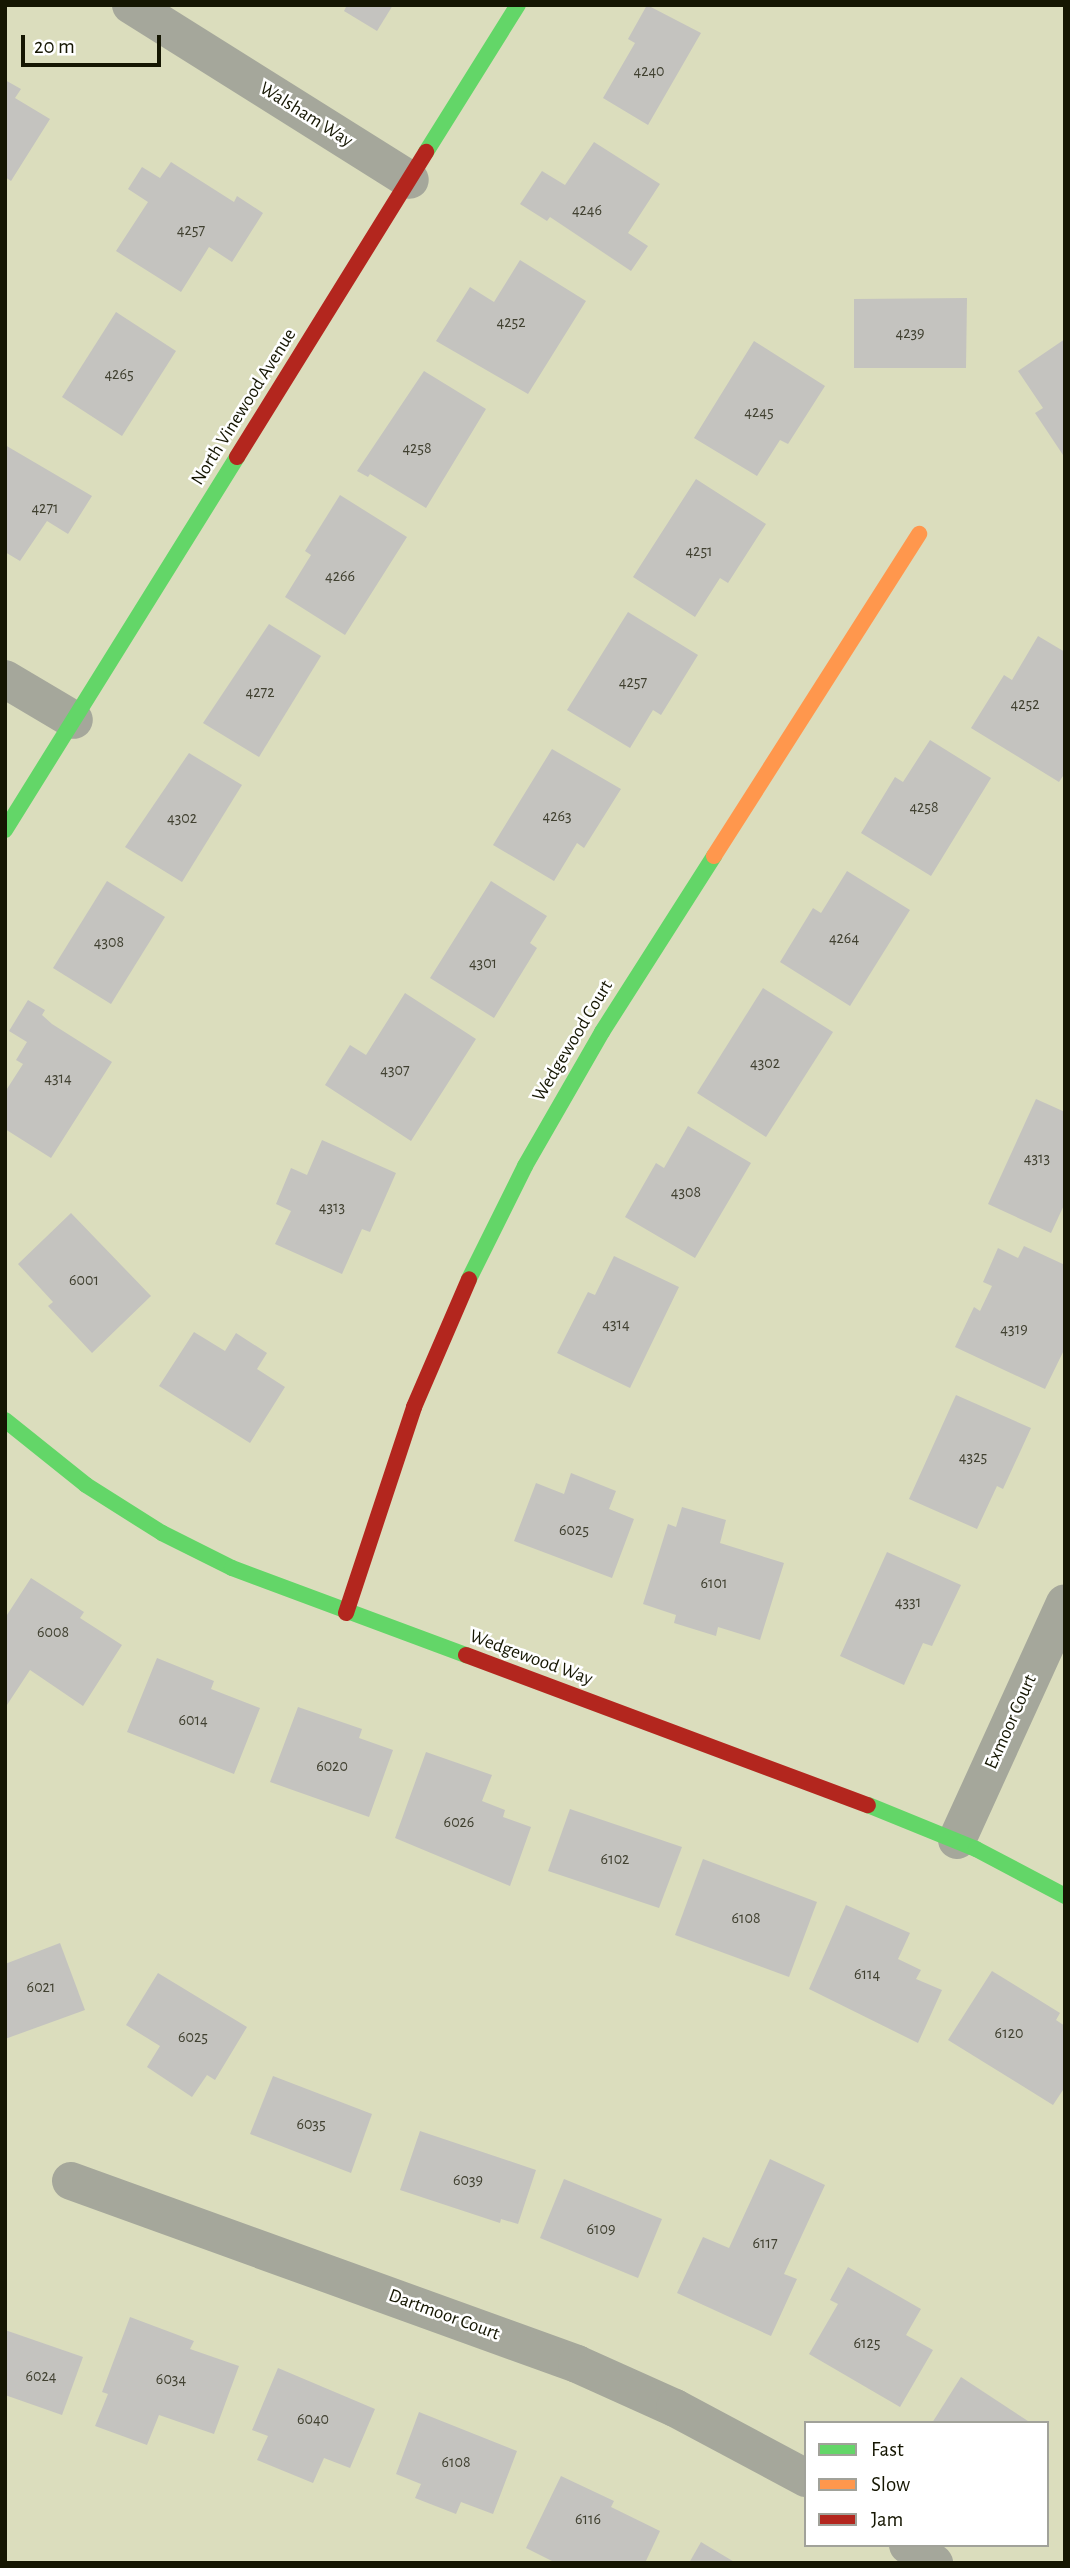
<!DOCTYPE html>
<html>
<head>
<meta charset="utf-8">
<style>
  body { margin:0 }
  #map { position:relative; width:1070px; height:2568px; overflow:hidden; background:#dbddbd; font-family:"Alegreya Sans",sans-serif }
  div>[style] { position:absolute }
  .building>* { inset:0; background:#c4c3bf }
  .street>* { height:38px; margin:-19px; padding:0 19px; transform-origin:19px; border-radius:19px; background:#a5a79b }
  .fast>* { height:16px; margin:-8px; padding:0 8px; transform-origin:8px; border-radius:8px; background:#63d668 }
  .slow>* { height:16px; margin:-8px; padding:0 8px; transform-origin:8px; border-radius:8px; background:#ff974d }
  .jam>* { height:16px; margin:-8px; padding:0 8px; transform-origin:8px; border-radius:8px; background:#b3261e }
  span { translate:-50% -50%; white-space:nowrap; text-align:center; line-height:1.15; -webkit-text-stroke:5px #fff; paint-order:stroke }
  .number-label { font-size:16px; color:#414131 }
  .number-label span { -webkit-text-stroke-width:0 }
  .street-label { font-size:19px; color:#151602 }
  .frame { position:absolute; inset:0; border:7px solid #151602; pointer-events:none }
  .legend { position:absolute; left:804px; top:2421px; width:245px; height:126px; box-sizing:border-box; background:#fff; border:2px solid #a1a29a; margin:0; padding:9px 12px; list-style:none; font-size:21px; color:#151602 }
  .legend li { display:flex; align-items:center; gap:14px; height:35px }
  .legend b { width:35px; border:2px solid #a1a29a }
  .scale { position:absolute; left:21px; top:35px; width:140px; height:32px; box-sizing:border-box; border:4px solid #151602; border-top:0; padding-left:9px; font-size:21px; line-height:24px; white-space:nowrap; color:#151602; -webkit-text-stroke:5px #fff; paint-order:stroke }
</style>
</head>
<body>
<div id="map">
  <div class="building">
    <i style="clip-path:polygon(347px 5px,393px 5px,377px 31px,344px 11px)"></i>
    <i style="clip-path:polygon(647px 5px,701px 33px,648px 125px,603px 98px,635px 43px,628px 39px)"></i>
    <i style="clip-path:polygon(5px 80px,21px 89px,15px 98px,50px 119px,11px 181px,5px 177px)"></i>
    <i style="clip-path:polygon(594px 142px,660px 184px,628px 233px,648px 246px,631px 271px,550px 217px,547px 221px,520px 204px,542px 171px,565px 185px)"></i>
    <i style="clip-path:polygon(171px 162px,234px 202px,237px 196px,263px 213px,232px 262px,209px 247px,181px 292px,116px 251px,148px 202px,128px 189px,142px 167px,160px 178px)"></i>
    <i style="clip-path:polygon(520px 260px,586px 301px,528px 394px,436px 341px,470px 287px,494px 302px)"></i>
    <i style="clip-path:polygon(967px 298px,966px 368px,854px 368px,854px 299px)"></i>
    <i style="clip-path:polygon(116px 312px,176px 351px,122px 436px,62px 397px)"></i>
    <i style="clip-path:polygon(1065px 339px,1065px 458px,1035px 413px,1043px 408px,1018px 371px)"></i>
    <i style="clip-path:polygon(754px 341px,825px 386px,788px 444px,780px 440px,757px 476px,694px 438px)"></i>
    <i style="clip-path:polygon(424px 371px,486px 409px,426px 508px,370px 474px,368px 477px,357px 471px)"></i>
    <i style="clip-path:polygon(5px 445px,92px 496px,68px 534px,47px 521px,20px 561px,5px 552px)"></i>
    <i style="clip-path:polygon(696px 479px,766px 524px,728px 583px,720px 578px,695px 617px,633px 577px)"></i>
    <i style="clip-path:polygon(340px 495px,407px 537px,345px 635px,285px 597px,311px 555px,305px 551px)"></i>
    <i style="clip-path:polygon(628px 612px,698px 655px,661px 715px,653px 710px,630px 748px,567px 710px)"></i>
    <i style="clip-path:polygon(269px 624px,321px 656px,259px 757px,203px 723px)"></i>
    <i style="clip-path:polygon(1038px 636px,1065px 652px,1065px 773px,1059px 782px,971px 728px,1004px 675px,1012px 680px)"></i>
    <i style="clip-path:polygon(930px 740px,991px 778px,931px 876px,861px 833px,895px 777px,903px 782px)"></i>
    <i style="clip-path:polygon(552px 749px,621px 789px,584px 848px,577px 843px,554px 881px,493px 845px)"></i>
    <i style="clip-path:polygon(189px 753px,242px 785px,182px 882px,125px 847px)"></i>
    <i style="clip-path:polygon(847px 871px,910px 910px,850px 1006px,780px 962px,813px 908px,821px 913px)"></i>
    <i style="clip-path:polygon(107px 881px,165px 917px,111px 1004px,53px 968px)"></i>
    <i style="clip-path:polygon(491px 881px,547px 916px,530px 943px,537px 948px,494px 1018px,430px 978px)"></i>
    <i style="clip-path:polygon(763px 988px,833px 1032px,766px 1137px,697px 1093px)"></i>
    <i style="clip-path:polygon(405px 993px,476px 1039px,411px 1141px,325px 1085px,350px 1045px,366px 1055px)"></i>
    <i style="clip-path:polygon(28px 1000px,45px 1010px,42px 1015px,52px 1024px,112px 1062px,51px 1158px,5px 1129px,5px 1092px,23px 1064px,16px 1060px,27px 1042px,9px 1031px)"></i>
    <i style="clip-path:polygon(1036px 1099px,1065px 1112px,1065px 1203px,1051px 1233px,988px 1204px)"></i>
    <i style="clip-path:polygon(688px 1126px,751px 1163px,695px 1258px,625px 1217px,656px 1163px,664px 1168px)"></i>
    <i style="clip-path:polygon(322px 1140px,396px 1173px,370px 1232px,362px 1229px,342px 1274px,275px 1244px,291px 1211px,276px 1204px,291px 1168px,307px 1175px)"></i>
    <i style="clip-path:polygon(71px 1213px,151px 1296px,92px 1353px,48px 1306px,53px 1302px,18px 1264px)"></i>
    <i style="clip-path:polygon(1024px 1246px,1065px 1265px,1065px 1348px,1045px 1389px,955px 1347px,974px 1307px,980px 1311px,992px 1286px,983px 1282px,998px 1248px,1018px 1258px)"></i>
    <i style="clip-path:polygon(614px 1256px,679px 1287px,630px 1388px,557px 1353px,588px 1292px,595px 1295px)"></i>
    <i style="clip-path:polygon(194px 1332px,225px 1351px,236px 1333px,267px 1353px,257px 1369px,285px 1387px,250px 1443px,159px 1386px)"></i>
    <i style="clip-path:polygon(956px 1395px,1031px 1428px,1003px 1489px,997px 1486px,977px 1529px,909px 1499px)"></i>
    <i style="clip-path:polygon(571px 1473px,616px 1491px,609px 1509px,634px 1519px,612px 1578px,514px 1541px,536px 1483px,564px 1494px)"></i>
    <i style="clip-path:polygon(682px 1507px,726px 1520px,720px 1543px,784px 1563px,760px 1640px,718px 1627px,716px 1636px,674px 1623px,676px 1615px,643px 1604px,668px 1524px,676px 1527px)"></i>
    <i style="clip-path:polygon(887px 1552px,961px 1585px,932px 1646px,923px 1643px,904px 1685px,840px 1656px)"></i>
    <i style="clip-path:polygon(31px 1578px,84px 1612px,80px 1618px,122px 1645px,83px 1706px,30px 1670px,5px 1708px,5px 1618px)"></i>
    <i style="clip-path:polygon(157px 1658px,214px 1681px,211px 1689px,260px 1708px,234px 1774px,127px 1732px)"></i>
    <i style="clip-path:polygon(298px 1707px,362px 1729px,359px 1738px,393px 1750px,369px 1817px,270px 1782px)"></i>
    <i style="clip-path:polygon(426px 1752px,492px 1775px,482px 1801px,505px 1810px,503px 1817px,531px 1827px,510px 1886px,395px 1838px)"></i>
    <i style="clip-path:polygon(570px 1809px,682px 1847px,659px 1908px,548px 1871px)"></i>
    <i style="clip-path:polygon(703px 1859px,817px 1902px,789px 1977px,675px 1935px)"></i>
    <i style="clip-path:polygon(846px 1905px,910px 1933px,898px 1959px,921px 1970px,916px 1979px,942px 1990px,918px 2043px,809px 1989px)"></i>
    <i style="clip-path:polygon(60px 1943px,85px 2010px,5px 2039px,5px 1964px)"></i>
    <i style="clip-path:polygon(992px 1971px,1060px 2013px,1056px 2020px,1065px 2026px,1065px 2087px,1053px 2105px,948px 2040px)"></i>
    <i style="clip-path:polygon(158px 1973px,247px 2027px,215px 2080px,207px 2075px,192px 2097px,147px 2067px,160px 2046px,126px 2025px)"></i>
    <i style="clip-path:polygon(273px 2076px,372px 2114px,351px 2173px,250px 2134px)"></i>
    <i style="clip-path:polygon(420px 2131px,536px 2170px,518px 2224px,501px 2219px,500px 2223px,400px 2190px)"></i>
    <i style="clip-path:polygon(770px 2159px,825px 2185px,784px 2274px,797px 2279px,771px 2336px,677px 2293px,703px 2237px,729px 2248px)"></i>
    <i style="clip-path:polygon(564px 2179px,662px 2219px,638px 2278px,540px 2238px)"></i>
    <i style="clip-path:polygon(848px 2267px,921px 2309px,906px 2335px,933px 2350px,900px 2407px,809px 2354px,838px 2304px,830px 2300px)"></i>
    <i style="clip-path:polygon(130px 2317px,194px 2341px,190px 2349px,239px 2366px,214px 2434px,159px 2415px,147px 2445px,95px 2426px,108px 2394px,102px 2392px)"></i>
    <i style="clip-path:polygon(5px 2330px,83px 2357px,62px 2415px,5px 2395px)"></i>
    <i style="clip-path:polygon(278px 2368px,375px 2409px,350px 2468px,324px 2458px,313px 2483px,257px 2460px,268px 2436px,252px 2430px)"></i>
    <i style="clip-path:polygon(961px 2377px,1031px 2423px,932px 2423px)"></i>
    <i style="clip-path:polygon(419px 2412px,517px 2451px,493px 2514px,461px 2502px,456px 2514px,415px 2498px,421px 2484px,396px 2474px)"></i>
    <i style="clip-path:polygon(561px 2476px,614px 2501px,611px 2507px,660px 2531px,645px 2563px,556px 2563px,526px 2548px)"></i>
    <i style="clip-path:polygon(701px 2542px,736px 2563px,689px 2563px)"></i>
  </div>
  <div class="street">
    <i style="left:131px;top:5px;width:329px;rotate:32.1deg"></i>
    <i style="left:5px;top:679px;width:80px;rotate:30.7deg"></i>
    <i style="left:957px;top:1840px;width:260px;rotate:-65.5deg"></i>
    <i style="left:71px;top:2181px;width:538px;rotate:19.88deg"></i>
    <i style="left:577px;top:2364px;width:107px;rotate:24.2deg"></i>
    <i style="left:675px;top:2408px;width:149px;rotate:28.1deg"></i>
    <i style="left:908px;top:2545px;width:32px;rotate:35deg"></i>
  </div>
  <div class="fast">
    <i style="left:426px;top:152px;width:173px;rotate:-58deg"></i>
    <i style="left:5px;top:830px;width:439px;rotate:-58.1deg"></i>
    <i style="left:469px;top:1279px;width:126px;rotate:-63.6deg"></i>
    <i style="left:525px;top:1166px;width:155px;rotate:-60.1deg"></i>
    <i style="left:602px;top:1032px;width:209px;rotate:-57.5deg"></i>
    <i style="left:5px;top:1420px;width:104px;rotate:38.7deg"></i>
    <i style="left:86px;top:1485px;width:90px;rotate:32.3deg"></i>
    <i style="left:162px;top:1533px;width:78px;rotate:26.6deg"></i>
    <i style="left:232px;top:1568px;width:250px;rotate:20.4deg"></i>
    <i style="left:868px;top:1805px;width:117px;rotate:22.2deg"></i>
    <i style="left:976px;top:1849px;width:101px;rotate:27.8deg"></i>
  </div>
  <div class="slow">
    <i style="left:714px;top:856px;width:382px;rotate:-57.5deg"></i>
  </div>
  <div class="jam">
    <i style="left:237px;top:457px;width:359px;rotate:-58.2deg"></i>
    <i style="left:346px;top:1613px;width:217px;rotate:-71.7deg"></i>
    <i style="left:414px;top:1407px;width:139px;rotate:-66.7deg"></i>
    <i style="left:466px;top:1655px;width:429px;rotate:20.5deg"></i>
  </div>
  <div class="number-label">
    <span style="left:649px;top:71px">4240</span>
    <span style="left:587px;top:210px">4246</span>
    <span style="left:191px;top:230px">4257</span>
    <span style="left:511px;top:322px">4252</span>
    <span style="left:910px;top:333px">4239</span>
    <span style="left:119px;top:374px">4265</span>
    <span style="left:759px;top:412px">4245</span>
    <span style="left:417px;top:448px">4258</span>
    <span style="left:45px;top:508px">4271</span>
    <span style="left:699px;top:551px">4251</span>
    <span style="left:340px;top:576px">4266</span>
    <span style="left:633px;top:682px">4257</span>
    <span style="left:260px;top:692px">4272</span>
    <span style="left:1025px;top:704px">4252</span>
    <span style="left:924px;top:807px">4258</span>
    <span style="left:557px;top:816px">4263</span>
    <span style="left:182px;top:818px">4302</span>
    <span style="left:844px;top:938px">4264</span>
    <span style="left:109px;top:942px">4308</span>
    <span style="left:483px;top:963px">4301</span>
    <span style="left:765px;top:1063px">4302</span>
    <span style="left:395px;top:1070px">4307</span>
    <span style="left:58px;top:1078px">4314</span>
    <span style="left:1037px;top:1158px">4313</span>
    <span style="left:686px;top:1192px">4308</span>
    <span style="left:332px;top:1207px">4313</span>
    <span style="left:84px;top:1280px">6001</span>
    <span style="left:616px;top:1324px">4314</span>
    <span style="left:1014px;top:1329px">4319</span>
    <span style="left:973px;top:1457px">4325</span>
    <span style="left:574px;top:1530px">6025</span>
    <span style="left:714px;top:1583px">6101</span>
    <span style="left:908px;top:1602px">4331</span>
    <span style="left:53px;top:1632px">6008</span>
    <span style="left:193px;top:1720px">6014</span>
    <span style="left:332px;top:1766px">6020</span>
    <span style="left:459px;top:1822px">6026</span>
    <span style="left:615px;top:1859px">6102</span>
    <span style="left:746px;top:1918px">6108</span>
    <span style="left:867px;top:1974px">6114</span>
    <span style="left:41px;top:1987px">6021</span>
    <span style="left:1009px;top:2033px">6120</span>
    <span style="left:193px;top:2037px">6025</span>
    <span style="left:311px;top:2124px">6035</span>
    <span style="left:468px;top:2180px">6039</span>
    <span style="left:601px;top:2229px">6109</span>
    <span style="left:765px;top:2243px">6117</span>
    <span style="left:867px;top:2343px">6125</span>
    <span style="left:41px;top:2376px">6024</span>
    <span style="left:171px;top:2379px">6034</span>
    <span style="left:313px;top:2419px">6040</span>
    <span style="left:456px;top:2462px">6108</span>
    <span style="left:588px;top:2519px">6116</span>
  </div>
  <div class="street-label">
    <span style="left:306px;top:115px;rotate:32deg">Walsham Way</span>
    <span style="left:244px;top:407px;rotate:-58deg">North Vinewood Avenue</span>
    <span style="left:573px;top:1041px;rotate:-59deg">Wedgewood Court</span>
    <span style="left:531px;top:1658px;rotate:20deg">Wedgewood Way</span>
    <span style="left:1011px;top:1722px;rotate:-66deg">Exmoor Court</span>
    <span style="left:444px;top:2315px;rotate:20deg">Dartmoor Court</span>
  </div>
  <div class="frame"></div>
  <ul class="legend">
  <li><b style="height:9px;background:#63d668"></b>Fast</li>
  <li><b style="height:9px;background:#ff974d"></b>Slow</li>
  <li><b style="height:9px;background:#b3261e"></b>Jam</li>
  </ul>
  <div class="scale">20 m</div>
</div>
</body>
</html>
